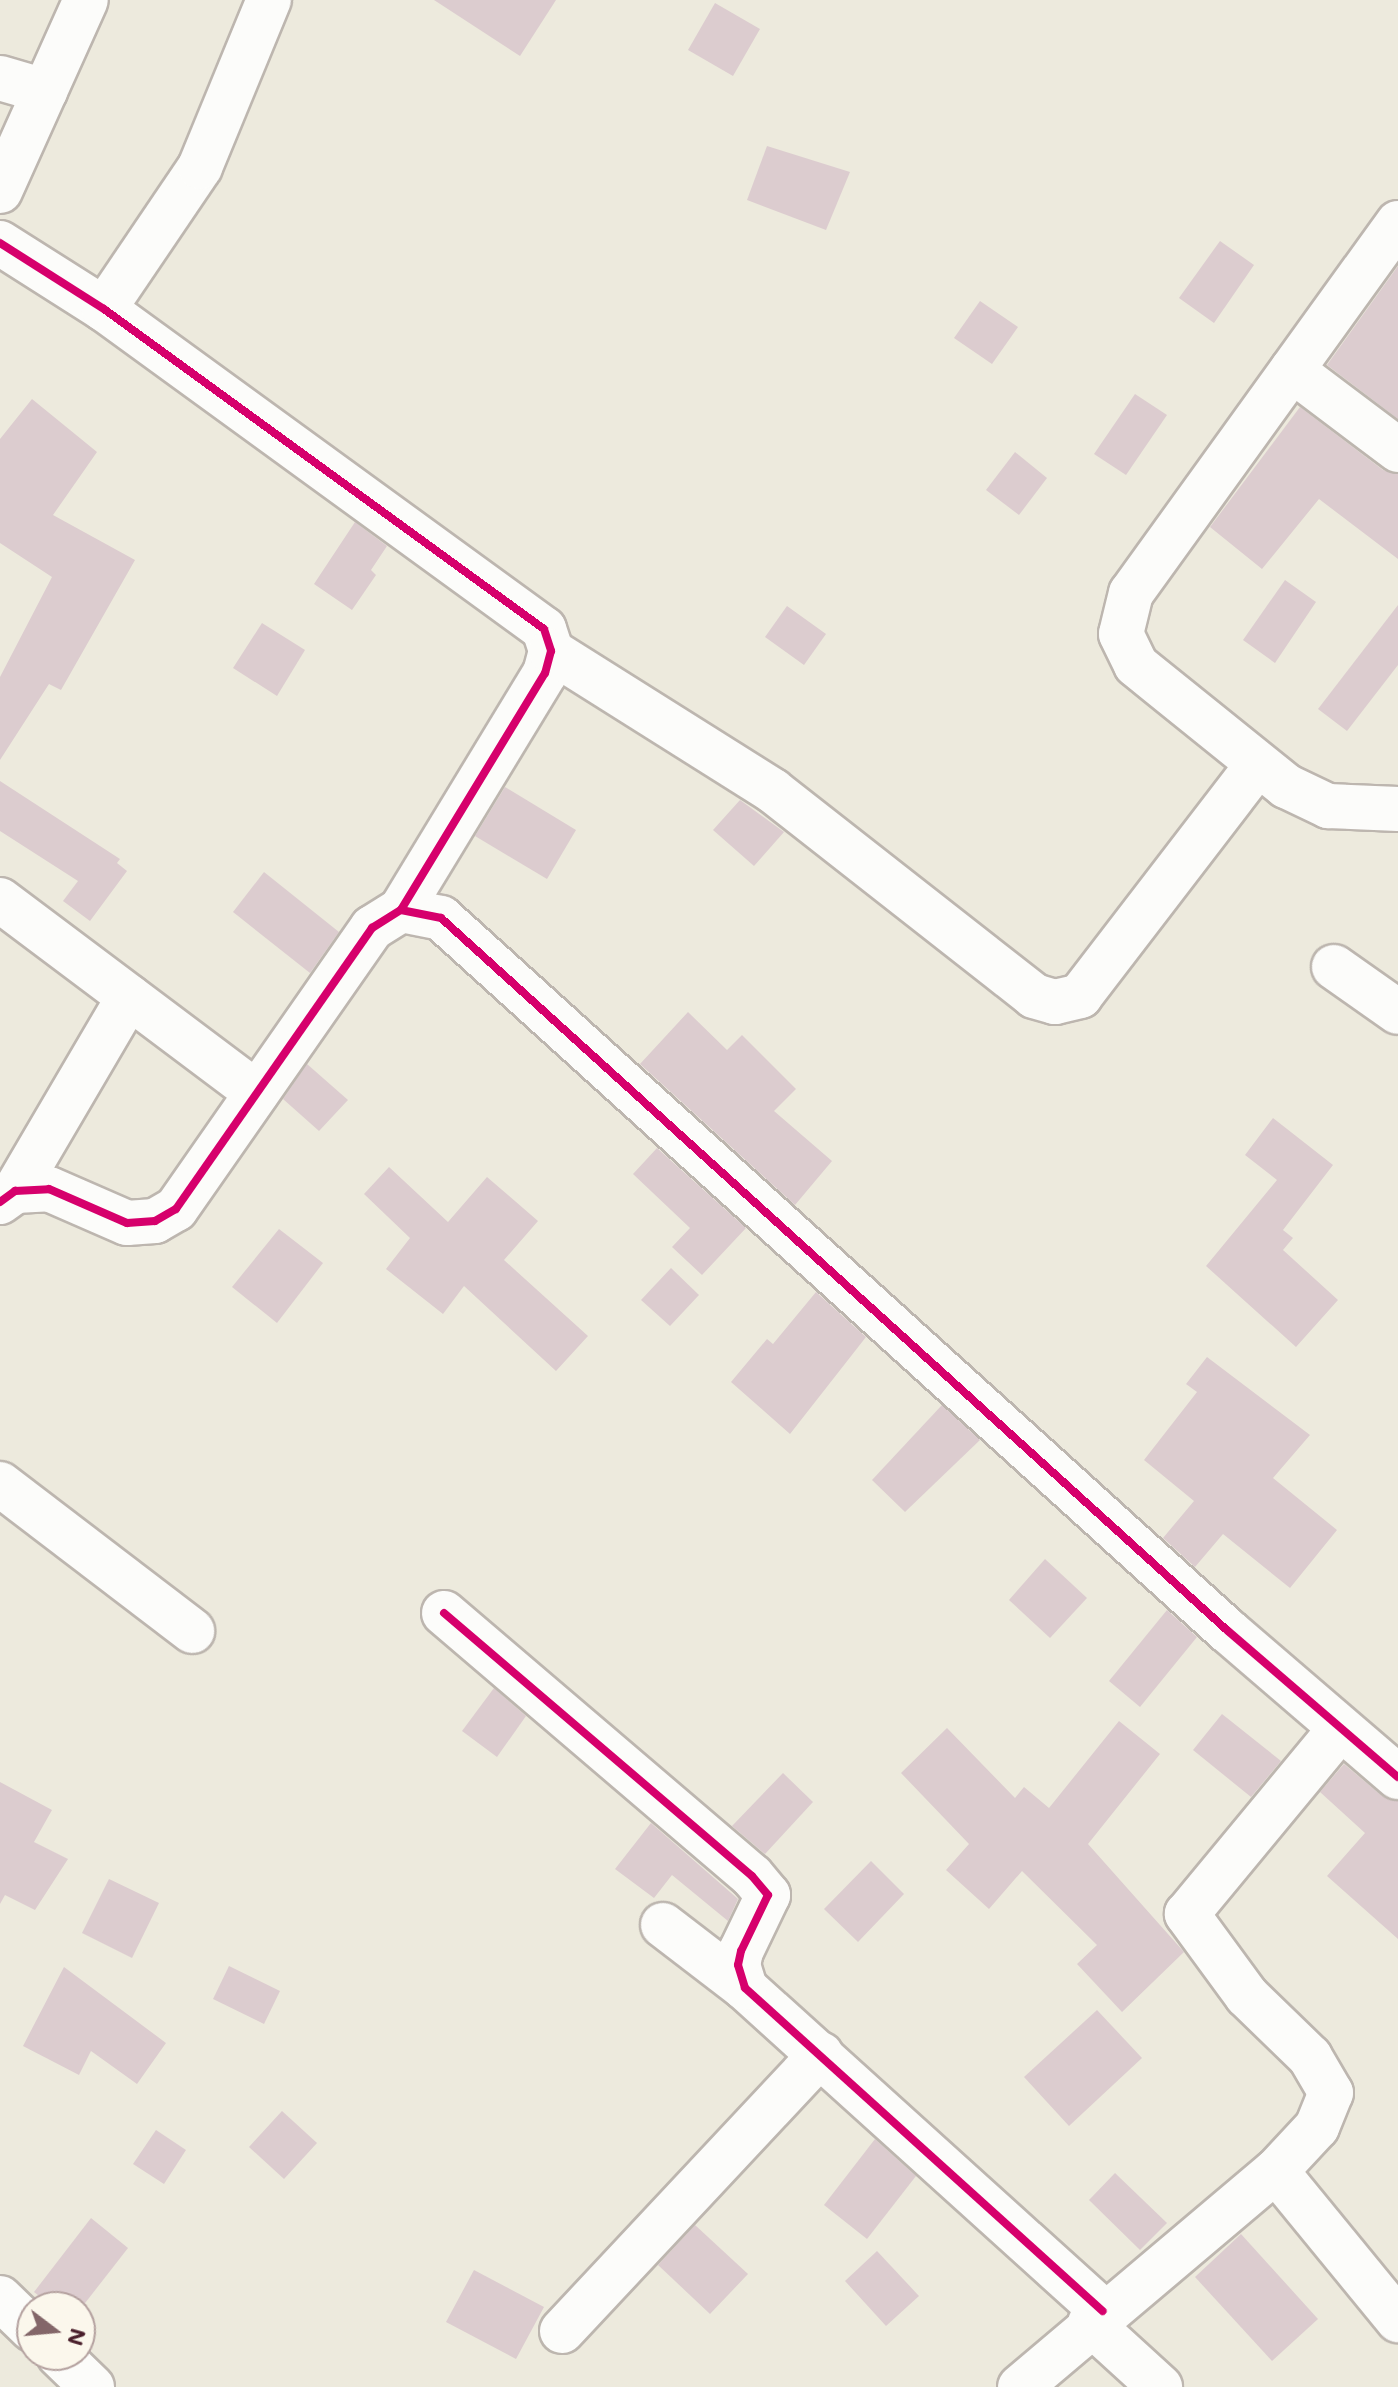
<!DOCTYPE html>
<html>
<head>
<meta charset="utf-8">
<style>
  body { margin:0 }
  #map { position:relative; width:1398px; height:2387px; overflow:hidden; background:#edeadd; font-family:Mali,sans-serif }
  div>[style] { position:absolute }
  .building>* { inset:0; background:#dccccf }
  .roads { filter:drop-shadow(2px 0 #bdb6af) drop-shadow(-2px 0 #bdb6af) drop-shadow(0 2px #bdb6af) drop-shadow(0 -2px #bdb6af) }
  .street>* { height:44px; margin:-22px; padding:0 22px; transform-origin:22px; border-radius:22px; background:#fcfcfa }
  .cycleway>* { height:8px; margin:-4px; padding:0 4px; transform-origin:4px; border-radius:4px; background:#d6006c }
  span { translate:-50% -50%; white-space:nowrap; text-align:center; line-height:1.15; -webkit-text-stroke:7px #fbf7ec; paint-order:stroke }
  .north { position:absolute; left:16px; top:2291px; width:80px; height:80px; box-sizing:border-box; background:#fbf7ec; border:2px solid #b4a19f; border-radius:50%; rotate:106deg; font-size:22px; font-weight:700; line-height:32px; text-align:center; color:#4a1f2b }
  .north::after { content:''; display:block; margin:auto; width:28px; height:36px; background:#836669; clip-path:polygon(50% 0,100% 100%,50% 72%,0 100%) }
</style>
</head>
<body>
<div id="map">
  <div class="building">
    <i style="clip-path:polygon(434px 0,556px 0,520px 56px)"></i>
    <i style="clip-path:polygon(715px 3px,760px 29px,733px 76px,688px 50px)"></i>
    <i style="clip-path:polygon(767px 146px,850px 172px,826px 230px,747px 200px)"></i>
    <i style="clip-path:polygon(1220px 241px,1254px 265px,1214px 323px,1179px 298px)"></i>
    <i style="clip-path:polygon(1398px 266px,1398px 419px,1327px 365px)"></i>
    <i style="clip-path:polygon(980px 301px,1018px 327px,992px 364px,954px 338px)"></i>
    <i style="clip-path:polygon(1135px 394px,1167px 415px,1126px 475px,1094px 454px)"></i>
    <i style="clip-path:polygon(32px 399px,97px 452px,53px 515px,135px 560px,61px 690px,49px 684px,0 760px,0 677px,52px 577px,0 543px,0 439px)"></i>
    <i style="clip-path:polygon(1300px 407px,1383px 470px,1398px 474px,1398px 559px,1319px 499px,1262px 569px,1210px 527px)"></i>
    <i style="clip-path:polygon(1015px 452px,1047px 478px,1019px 515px,986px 490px)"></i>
    <i style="clip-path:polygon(355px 522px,387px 546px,371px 570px,376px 575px,352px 610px,314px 584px)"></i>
    <i style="clip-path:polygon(1285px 580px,1316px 602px,1275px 663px,1243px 640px)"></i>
    <i style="clip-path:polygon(1398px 605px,1398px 665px,1347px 731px,1318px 709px)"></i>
    <i style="clip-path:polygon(787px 606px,826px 634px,804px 665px,765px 637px)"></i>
    <i style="clip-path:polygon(262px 623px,305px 650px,277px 696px,233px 668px)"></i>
    <i style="clip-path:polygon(0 781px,120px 859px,117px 863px,127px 871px,90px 921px,63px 901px,78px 881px,0 831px)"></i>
    <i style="clip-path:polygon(505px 787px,576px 830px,547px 879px,475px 836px)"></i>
    <i style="clip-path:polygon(740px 800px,784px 832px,754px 866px,713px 830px)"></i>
    <i style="clip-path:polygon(264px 872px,339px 932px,310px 973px,233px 912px)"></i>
    <i style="clip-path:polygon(688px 1012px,727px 1050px,742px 1035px,796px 1089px,774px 1111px,832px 1161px,795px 1205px,640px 1064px)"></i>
    <i style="clip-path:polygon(307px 1064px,348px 1100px,319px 1131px,283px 1099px)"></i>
    <i style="clip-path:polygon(1273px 1118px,1333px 1165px,1283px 1230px,1293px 1238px,1283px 1250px,1338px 1300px,1296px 1347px,1206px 1266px,1277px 1180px,1245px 1155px)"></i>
    <i style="clip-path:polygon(657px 1148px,746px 1228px,702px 1275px,672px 1247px,690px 1228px,633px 1174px)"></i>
    <i style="clip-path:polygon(389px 1167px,448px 1222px,487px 1177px,538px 1221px,504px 1260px,588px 1336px,556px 1371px,464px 1286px,443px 1314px,386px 1269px,410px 1238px,364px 1194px)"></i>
    <i style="clip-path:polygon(279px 1229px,323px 1263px,277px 1323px,232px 1287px)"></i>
    <i style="clip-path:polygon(671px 1268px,699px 1295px,670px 1326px,641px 1300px)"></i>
    <i style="clip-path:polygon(816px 1292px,866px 1337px,790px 1434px,731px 1382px,767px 1339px,773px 1344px)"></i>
    <i style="clip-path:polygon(1207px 1357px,1310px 1435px,1273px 1478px,1337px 1530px,1290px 1588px,1223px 1534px,1195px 1567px,1163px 1538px,1194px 1501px,1144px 1460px,1197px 1392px,1186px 1384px)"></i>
    <i style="clip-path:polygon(942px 1405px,980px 1440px,905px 1512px,872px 1480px)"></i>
    <i style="clip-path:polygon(1045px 1559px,1087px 1598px,1050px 1638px,1009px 1600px)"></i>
    <i style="clip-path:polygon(1167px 1610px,1197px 1637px,1140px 1707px,1109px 1681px)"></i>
    <i style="clip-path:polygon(494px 1688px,526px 1716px,497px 1757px,462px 1731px)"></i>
    <i style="clip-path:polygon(1222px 1714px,1281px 1761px,1251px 1797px,1193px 1750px)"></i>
    <i style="clip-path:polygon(1119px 1721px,1160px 1754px,1088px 1844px,1184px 1952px,1122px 2012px,1077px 1964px,1097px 1945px,1022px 1871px,989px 1909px,946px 1870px,969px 1844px,901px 1773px,947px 1728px,1015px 1798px,1024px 1787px,1049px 1808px)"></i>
    <i style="clip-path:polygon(1344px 1764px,1382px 1796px,1398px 1801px,1398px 1939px,1327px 1876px,1365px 1833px,1320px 1792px)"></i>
    <i style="clip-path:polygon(783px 1773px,813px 1802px,765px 1854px,732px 1826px)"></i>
    <i style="clip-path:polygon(0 1782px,52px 1810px,34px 1842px,68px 1859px,35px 1910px,5px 1895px,0 1904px)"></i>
    <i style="clip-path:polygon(651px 1823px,738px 1899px,728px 1921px,672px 1875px,654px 1898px,615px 1869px)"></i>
    <i style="clip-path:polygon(871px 1861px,904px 1894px,858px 1942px,824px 1909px)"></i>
    <i style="clip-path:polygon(109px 1879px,159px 1903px,132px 1958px,82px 1933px)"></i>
    <i style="clip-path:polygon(229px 1966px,280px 1991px,264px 2024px,213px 1999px)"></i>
    <i style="clip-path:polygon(64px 1967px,166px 2043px,137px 2084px,91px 2051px,79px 2075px,23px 2046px)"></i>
    <i style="clip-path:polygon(1097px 2010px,1142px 2058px,1069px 2126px,1024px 2077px)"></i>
    <i style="clip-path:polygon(282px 2111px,317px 2143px,284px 2179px,249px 2147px)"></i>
    <i style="clip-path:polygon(156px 2130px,186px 2150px,164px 2184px,133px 2164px)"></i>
    <i style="clip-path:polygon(875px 2139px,916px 2176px,867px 2239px,824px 2205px)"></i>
    <i style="clip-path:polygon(1115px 2173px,1167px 2223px,1140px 2250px,1089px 2200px)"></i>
    <i style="clip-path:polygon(91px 2218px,128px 2248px,82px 2307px,53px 2307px,34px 2292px)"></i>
    <i style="clip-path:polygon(695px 2225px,748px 2274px,710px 2314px,658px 2265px)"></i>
    <i style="clip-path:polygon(1241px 2234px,1318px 2319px,1272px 2361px,1195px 2277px)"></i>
    <i style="clip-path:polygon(877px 2251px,919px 2296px,886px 2326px,845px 2281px)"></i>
    <i style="clip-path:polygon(474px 2270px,544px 2307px,516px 2359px,446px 2322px)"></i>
  </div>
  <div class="roads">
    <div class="street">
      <i style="left:0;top:78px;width:47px;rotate:16.1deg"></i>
      <i style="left:0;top:191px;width:209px;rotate:-65.8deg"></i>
      <i style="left:1398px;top:223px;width:456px;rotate:125.8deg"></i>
      <i style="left:1131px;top:593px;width:42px;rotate:103.7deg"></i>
      <i style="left:1121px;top:634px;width:34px;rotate:64deg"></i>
      <i style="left:1136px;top:665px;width:193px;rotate:38.9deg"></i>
      <i style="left:1286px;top:786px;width:47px;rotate:25.5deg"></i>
      <i style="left:1328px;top:806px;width:70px;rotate:2.5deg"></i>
      <i style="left:0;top:243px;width:123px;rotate:32.4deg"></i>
      <i style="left:104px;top:309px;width:544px;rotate:36.03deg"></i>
      <i style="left:544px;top:629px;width:23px;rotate:72deg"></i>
      <i style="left:551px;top:651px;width:23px;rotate:105deg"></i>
      <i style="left:545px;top:673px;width:277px;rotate:121.3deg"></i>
      <i style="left:104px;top:309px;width:171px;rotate:-55.9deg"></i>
      <i style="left:200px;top:167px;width:181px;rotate:-67.6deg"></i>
      <i style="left:1292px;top:370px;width:133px;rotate:37deg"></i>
      <i style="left:551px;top:651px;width:262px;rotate:32.2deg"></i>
      <i style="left:773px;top:791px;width:332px;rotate:38.1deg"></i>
      <i style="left:1034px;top:996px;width:22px;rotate:16deg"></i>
      <i style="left:1055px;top:1002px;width:26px;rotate:-13deg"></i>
      <i style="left:1080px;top:996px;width:292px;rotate:-52.5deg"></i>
      <i style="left:0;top:900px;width:321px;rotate:36.9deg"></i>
      <i style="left:1334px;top:967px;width:78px;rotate:35.1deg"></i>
      <i style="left:15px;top:1191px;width:225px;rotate:-59.6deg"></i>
      <i style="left:0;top:1202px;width:19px;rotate:-36deg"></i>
      <i style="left:15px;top:1191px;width:34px;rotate:-3deg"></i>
      <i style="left:49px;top:1189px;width:85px;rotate:23.6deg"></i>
      <i style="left:127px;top:1223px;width:28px;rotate:-4deg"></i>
      <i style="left:155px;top:1221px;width:24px;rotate:-30deg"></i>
      <i style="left:176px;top:1209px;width:343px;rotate:-55.1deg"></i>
      <i style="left:372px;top:928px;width:34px;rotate:-32deg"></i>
      <i style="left:401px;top:910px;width:41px;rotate:11.3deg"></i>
      <i style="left:441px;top:918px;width:1062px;rotate:42.18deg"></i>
      <i style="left:1228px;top:1631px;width:224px;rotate:40.7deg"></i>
      <i style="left:0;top:1484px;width:242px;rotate:37.4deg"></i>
      <i style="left:444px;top:1613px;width:405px;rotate:40.5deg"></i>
      <i style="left:752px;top:1876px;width:25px;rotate:50deg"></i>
      <i style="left:768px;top:1895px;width:62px;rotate:115.7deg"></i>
      <i style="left:741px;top:1951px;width:14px;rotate:102deg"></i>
      <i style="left:738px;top:1965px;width:24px;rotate:73deg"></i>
      <i style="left:745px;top:1988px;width:482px;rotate:42.1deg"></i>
      <i style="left:663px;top:1925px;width:103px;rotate:37.5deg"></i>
      <i style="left:1276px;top:2171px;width:193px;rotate:50.7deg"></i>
      <i style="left:0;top:2298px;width:45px;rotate:44.1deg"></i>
      <i style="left:1090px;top:2323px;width:95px;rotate:42.4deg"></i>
      <i style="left:562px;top:2331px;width:379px;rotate:-46.9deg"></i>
      <i style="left:59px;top:2355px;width:46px;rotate:44.1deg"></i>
      <i style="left:1020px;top:2387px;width:335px;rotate:-40.2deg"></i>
      <i style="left:1276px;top:2171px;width:60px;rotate:-47deg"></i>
      <i style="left:1317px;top:2127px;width:37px;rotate:-68deg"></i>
      <i style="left:1331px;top:2093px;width:42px;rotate:-120.3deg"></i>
      <i style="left:1310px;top:2057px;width:88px;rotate:-135.9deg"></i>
      <i style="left:1247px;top:1996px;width:102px;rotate:-126.2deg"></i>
      <i style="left:1187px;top:1914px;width:240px;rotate:-50.4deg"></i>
    </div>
  </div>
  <div class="cycleway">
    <i style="left:0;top:243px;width:123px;rotate:32.4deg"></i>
    <i style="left:104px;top:309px;width:544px;rotate:36.03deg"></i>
    <i style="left:544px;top:629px;width:23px;rotate:72deg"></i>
    <i style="left:551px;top:651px;width:23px;rotate:105deg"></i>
    <i style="left:545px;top:673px;width:277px;rotate:121.3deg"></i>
    <i style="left:0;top:1202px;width:19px;rotate:-36deg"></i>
    <i style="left:15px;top:1191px;width:34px;rotate:-3deg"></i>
    <i style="left:49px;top:1189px;width:85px;rotate:23.6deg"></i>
    <i style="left:127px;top:1223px;width:28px;rotate:-4deg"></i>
    <i style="left:155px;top:1221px;width:24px;rotate:-30deg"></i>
    <i style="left:176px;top:1209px;width:343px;rotate:-55.1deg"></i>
    <i style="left:372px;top:928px;width:34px;rotate:-32deg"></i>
    <i style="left:401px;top:910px;width:41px;rotate:11.3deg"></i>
    <i style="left:441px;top:918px;width:1062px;rotate:42.18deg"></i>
    <i style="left:1228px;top:1631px;width:224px;rotate:40.7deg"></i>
    <i style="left:444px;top:1613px;width:405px;rotate:40.5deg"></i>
    <i style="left:752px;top:1876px;width:25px;rotate:50deg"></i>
    <i style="left:768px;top:1895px;width:62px;rotate:115.7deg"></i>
    <i style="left:741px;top:1951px;width:14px;rotate:102deg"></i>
    <i style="left:738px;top:1965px;width:24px;rotate:73deg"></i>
    <i style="left:745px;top:1988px;width:482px;rotate:42.1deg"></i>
  </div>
  <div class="north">N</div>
</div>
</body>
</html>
